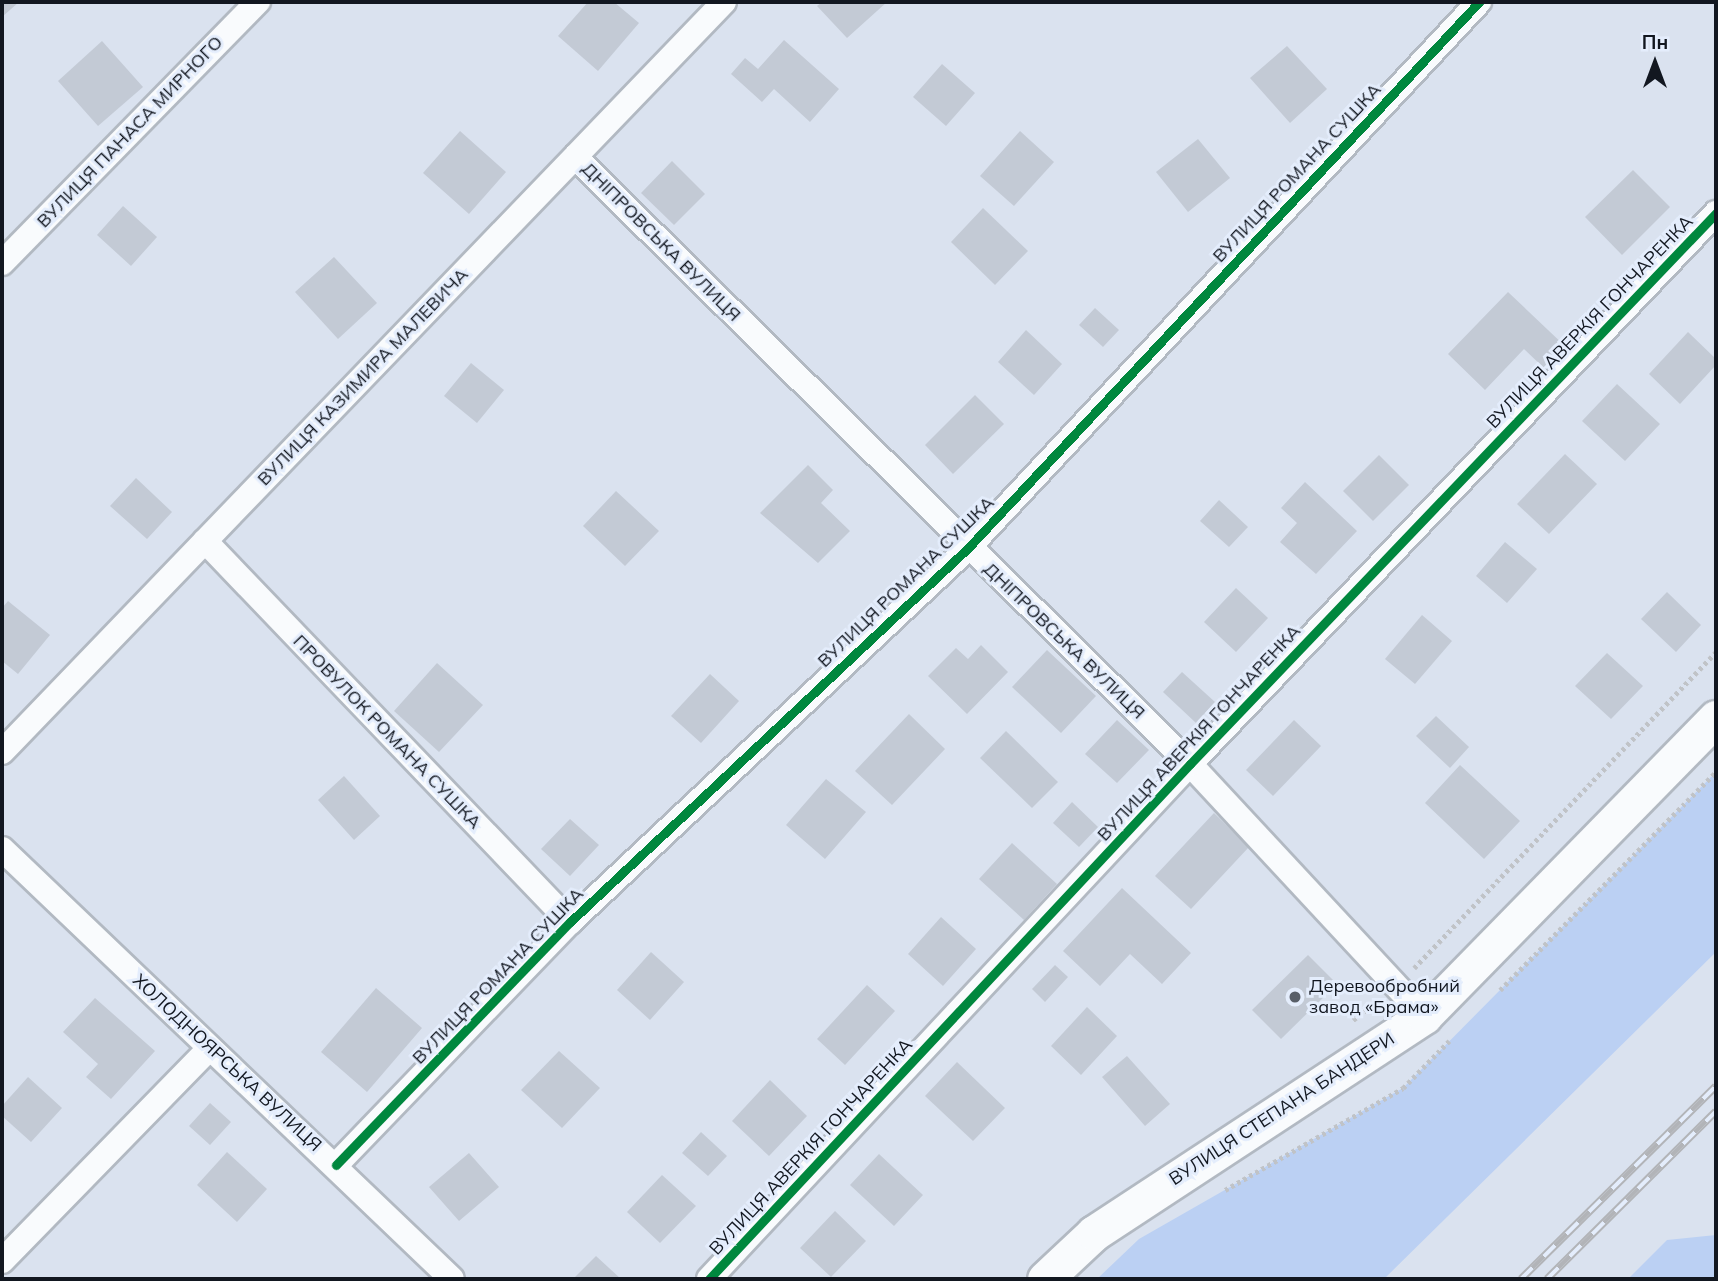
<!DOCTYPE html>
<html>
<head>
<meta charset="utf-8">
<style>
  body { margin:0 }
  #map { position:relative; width:1718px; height:1281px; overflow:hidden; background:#dae2ef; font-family:Mulish,sans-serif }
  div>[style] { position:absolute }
  .green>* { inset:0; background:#bbd0f3 }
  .building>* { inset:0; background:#c3cad5 }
  .path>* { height:4.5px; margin-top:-2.25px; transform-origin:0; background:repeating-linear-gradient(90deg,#c0c3c7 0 3.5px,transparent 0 7px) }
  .roads { filter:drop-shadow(2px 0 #b2b9c2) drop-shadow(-2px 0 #b2b9c2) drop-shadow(0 2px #b2b9c2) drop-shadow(0 -2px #b2b9c2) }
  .street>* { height:24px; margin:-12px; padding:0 12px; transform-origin:12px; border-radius:12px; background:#f9fbfd }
  .secondary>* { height:35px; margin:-17.5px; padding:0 17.5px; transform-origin:17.5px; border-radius:17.5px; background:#f9fbfd }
  .rail>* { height:8px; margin-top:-4px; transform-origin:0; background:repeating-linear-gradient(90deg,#e4edfc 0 16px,#b2b4b8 0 32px); box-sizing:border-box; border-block:2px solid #b2b4b8 }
  .cycleway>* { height:9px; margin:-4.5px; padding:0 4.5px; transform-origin:4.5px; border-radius:4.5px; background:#00873e }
  .dots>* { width:19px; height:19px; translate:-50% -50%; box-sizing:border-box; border:4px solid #e4edfc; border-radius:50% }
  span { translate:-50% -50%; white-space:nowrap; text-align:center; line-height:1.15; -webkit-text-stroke:6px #e4edfc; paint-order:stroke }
  .street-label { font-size:18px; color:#121720 }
  .poi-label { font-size:18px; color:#121720 }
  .left { translate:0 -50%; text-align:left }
  .frame { position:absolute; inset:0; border:4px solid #121720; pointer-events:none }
  .north { position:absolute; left:1620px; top:28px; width:70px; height:70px; -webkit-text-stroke:5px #e4edfc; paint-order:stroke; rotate:0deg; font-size:19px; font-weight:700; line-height:28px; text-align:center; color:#121720 }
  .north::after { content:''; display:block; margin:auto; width:24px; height:32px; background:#121720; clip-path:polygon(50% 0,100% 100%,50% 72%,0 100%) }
</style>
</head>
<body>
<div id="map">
  <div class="green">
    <i style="clip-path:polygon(1716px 772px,1716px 952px,1384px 1279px,1097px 1279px,1139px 1239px,1403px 1088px)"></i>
    <i style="clip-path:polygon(1716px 1235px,1716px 1279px,1628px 1279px,1667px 1240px)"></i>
  </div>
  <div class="building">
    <i style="clip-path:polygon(2px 2px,19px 2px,2px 17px)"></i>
    <i style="clip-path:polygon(588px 2px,614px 2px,639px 23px,598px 71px,558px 36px)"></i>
    <i style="clip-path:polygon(822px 2px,887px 2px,847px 38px,817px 6px)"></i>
    <i style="clip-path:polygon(784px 40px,839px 89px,810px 122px,774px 89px,762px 102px,731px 74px,745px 58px,758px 69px)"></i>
    <i style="clip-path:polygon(102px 41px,143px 87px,98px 126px,58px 81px)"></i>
    <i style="clip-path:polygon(1287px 46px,1327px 89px,1290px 123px,1250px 78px)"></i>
    <i style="clip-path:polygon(942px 64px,975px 93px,946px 126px,913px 97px)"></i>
    <i style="clip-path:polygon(460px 131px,506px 172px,469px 214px,423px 173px)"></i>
    <i style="clip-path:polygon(1020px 131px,1054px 162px,1014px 206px,980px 176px)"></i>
    <i style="clip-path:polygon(1198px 139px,1230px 178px,1188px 212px,1156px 172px)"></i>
    <i style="clip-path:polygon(672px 161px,705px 194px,674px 225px,641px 193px)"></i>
    <i style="clip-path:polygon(1633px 170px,1670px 207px,1622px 255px,1585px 217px)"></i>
    <i style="clip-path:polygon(123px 206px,157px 237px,131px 266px,97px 235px)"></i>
    <i style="clip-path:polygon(983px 208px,1028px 251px,995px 285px,951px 242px)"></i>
    <i style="clip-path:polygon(334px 257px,377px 303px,338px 339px,295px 292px)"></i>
    <i style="clip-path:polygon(1508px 292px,1567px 348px,1546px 370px,1524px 349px,1485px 390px,1448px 354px)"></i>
    <i style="clip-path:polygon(1095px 308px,1119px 330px,1103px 347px,1079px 325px)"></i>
    <i style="clip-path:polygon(1026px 330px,1062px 364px,1034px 395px,998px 362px)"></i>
    <i style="clip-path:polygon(1688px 332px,1716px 359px,1716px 365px,1680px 404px,1649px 374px)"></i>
    <i style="clip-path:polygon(471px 363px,504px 390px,477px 423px,444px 396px)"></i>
    <i style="clip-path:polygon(1617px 384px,1660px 424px,1625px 461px,1582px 421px)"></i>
    <i style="clip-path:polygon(975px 395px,1004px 424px,953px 474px,925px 445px)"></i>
    <i style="clip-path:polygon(1565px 454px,1597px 484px,1549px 534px,1517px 504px)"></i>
    <i style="clip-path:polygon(1379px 455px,1409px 485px,1373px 521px,1343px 491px)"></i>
    <i style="clip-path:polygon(808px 465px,833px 490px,821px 503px,850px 531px,818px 563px,760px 513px)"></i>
    <i style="clip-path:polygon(136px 478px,172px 512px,147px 539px,110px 506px)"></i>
    <i style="clip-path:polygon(1305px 482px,1357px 531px,1316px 574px,1280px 542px,1297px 523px,1281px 508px)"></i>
    <i style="clip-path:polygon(616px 491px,659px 531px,625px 566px,583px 526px)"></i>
    <i style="clip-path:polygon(1219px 500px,1248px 527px,1229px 547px,1200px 521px)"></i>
    <i style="clip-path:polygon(1505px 542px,1537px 569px,1507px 603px,1476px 576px)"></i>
    <i style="clip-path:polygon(1236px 588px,1268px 618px,1236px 652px,1204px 622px)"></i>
    <i style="clip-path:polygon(1667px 592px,1701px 625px,1676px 652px,1641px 619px)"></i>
    <i style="clip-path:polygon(8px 601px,50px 635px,18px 674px,2px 661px,2px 608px)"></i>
    <i style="clip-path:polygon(1422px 615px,1452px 641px,1415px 684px,1385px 659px)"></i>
    <i style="clip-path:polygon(981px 645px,1008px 672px,967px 714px,928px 676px,956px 648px,968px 659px)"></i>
    <i style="clip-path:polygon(1047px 650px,1096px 696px,1061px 733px,1012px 687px)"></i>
    <i style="clip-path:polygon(1607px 653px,1643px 686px,1611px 719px,1575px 686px)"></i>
    <i style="clip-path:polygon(437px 663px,483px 705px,439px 752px,394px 711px)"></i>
    <i style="clip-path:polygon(1182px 672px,1215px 702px,1196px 723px,1163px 692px)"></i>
    <i style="clip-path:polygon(710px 674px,739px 701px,701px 743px,671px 716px)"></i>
    <i style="clip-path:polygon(909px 714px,945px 749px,892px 805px,855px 771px)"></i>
    <i style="clip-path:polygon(1436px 716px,1469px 747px,1450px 768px,1416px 736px)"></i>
    <i style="clip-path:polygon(1117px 720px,1149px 750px,1117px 783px,1085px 754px)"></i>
    <i style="clip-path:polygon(1294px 720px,1321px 746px,1273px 796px,1246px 770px)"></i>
    <i style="clip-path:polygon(1006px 731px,1058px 782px,1032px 808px,980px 758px)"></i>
    <i style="clip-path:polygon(1460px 765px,1520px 821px,1484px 859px,1425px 803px)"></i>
    <i style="clip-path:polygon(344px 776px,380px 816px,354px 840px,318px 800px)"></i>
    <i style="clip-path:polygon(826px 779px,866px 812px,825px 859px,786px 825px)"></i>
    <i style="clip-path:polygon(1072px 802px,1098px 827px,1079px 847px,1053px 823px)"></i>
    <i style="clip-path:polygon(1214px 813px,1249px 847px,1191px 909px,1155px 876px)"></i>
    <i style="clip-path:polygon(570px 819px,599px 845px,570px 876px,541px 849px)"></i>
    <i style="clip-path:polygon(1012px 843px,1057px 884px,1024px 920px,979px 879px)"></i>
    <i style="clip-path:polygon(1122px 888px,1191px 953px,1162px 984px,1130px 954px,1100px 986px,1063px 951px)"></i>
    <i style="clip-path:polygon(941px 917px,976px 949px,943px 986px,908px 954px)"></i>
    <i style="clip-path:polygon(651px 952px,684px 982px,650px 1020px,617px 990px)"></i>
    <i style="clip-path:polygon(1308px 955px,1337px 984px,1281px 1039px,1252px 1010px)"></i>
    <i style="clip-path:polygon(1055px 965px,1068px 977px,1045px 1002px,1032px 989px)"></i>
    <i style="clip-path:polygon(867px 985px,895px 1011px,845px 1065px,817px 1039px)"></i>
    <i style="clip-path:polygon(376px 988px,422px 1028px,367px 1092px,321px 1052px)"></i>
    <i style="clip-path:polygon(95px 998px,155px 1051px,111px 1099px,86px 1077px,98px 1064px,63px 1032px)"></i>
    <i style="clip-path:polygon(1087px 1007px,1117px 1036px,1081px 1075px,1051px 1046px)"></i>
    <i style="clip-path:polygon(559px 1051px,600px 1088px,562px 1128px,521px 1090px)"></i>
    <i style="clip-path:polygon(1127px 1056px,1170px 1104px,1145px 1126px,1102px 1077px)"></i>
    <i style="clip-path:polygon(957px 1062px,1005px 1108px,973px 1141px,925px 1096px)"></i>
    <i style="clip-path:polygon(28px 1077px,62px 1108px,31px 1142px,2px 1116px,2px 1106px)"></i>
    <i style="clip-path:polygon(770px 1080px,807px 1116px,769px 1156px,732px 1121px)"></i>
    <i style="clip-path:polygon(210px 1103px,231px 1122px,210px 1145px,189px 1126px)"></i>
    <i style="clip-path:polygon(701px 1132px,727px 1156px,708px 1176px,682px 1153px)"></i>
    <i style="clip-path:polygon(227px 1152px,267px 1189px,237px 1222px,197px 1185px)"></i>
    <i style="clip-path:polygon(469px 1153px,499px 1187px,459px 1221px,429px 1187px)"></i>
    <i style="clip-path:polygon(879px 1154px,923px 1195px,894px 1226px,850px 1185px)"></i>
    <i style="clip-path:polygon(662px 1175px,696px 1206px,660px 1243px,627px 1212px)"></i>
    <i style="clip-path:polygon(835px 1211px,866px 1241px,831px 1277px,800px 1248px)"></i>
    <i style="clip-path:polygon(596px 1256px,621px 1279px,573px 1279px)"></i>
  </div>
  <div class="path">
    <i style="left:1414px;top:968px;width:437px;rotate:-46.3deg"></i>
    <i style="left:1500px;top:990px;width:307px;rotate:-45.3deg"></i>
    <i style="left:1353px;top:1020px;width:29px;rotate:-38deg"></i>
    <i style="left:1225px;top:1190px;width:205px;rotate:-29.8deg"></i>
    <i style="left:1403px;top:1088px;width:66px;rotate:-45.6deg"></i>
  </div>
  <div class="roads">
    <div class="street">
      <i style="left:575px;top:157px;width:864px;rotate:44.62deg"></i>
      <i style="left:1190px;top:764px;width:344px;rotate:47.1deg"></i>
      <i style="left:2px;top:263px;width:366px;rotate:-45.6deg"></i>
      <i style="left:205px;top:541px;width:528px;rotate:46.23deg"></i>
      <i style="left:2px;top:752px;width:1041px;rotate:-46.09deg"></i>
      <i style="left:2px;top:849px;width:622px;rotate:43.7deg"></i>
      <i style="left:336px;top:1165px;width:337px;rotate:-46.1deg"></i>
      <i style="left:570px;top:922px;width:546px;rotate:-43.22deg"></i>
      <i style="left:968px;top:548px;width:748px;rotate:-46.9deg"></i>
      <i style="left:2px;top:1261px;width:296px;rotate:-45.7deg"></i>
      <i style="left:709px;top:1279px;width:705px;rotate:-46.96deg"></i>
      <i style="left:1190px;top:764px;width:762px;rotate:-46.33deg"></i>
    </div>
    <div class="secondary">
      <i style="left:1045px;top:1279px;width:67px;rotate:-43.2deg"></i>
      <i style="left:1094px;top:1233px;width:395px;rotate:-33.3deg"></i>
      <i style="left:1424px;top:1016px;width:417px;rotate:-45.6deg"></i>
    </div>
  </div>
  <div class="rail">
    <i style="left:1521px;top:1279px;width:274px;rotate:-44.7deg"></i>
    <i style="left:1547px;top:1279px;width:238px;rotate:-44.8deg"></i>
  </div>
  <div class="cycleway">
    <i style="left:336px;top:1165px;width:337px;rotate:-46.1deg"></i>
    <i style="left:570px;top:922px;width:546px;rotate:-43.22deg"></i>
    <i style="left:968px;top:548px;width:748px;rotate:-46.9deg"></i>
    <i style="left:709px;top:1279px;width:705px;rotate:-46.96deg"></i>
    <i style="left:1190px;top:764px;width:762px;rotate:-46.33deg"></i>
  </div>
  <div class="dots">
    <i style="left:1295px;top:997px;background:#585e68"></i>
  </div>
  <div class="street-label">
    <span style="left:130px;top:132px;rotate:-46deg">ВУЛИЦЯ ПАНАСА МИРНОГО</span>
    <span style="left:1297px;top:173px;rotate:-47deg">ВУЛИЦЯ РОМАНА СУШКА</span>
    <span style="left:661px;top:242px;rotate:45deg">ДНІПРОВСЬКА ВУЛИЦЯ</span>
    <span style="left:1590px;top:322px;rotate:-46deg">ВУЛИЦЯ АВЕРКІЯ ГОНЧАРЕНКА</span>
    <span style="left:363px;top:377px;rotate:-46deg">ВУЛИЦЯ КАЗИМИРА МАЛЕВИЧА</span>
    <span style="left:906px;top:582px;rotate:-44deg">ВУЛИЦЯ РОМАНА СУШКА</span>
    <span style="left:1064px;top:641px;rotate:44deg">ДНІПРОВСЬКА ВУЛИЦЯ</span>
    <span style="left:387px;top:732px;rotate:46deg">ПРОВУЛОК РОМАНА СУШКА</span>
    <span style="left:1199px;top:733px;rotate:-47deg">ВУЛИЦЯ АВЕРКІЯ ГОНЧАРЕНКА</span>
    <span style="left:498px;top:976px;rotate:-46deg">ВУЛИЦЯ РОМАНА СУШКА</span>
    <span style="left:227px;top:1063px;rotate:43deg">ХОЛОДНОЯРСЬКА ВУЛИЦЯ</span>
    <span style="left:1282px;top:1109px;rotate:-33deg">ВУЛИЦЯ СТЕПАНА БАНДЕРИ</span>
    <span style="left:811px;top:1147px;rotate:-47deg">ВУЛИЦЯ АВЕРКІЯ ГОНЧАРЕНКА</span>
  </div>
  <div class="poi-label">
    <span class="left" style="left:1309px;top:997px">Деревообробний<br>завод «Брама»</span>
  </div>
  <div class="frame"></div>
  <div class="north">Пн</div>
</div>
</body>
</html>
